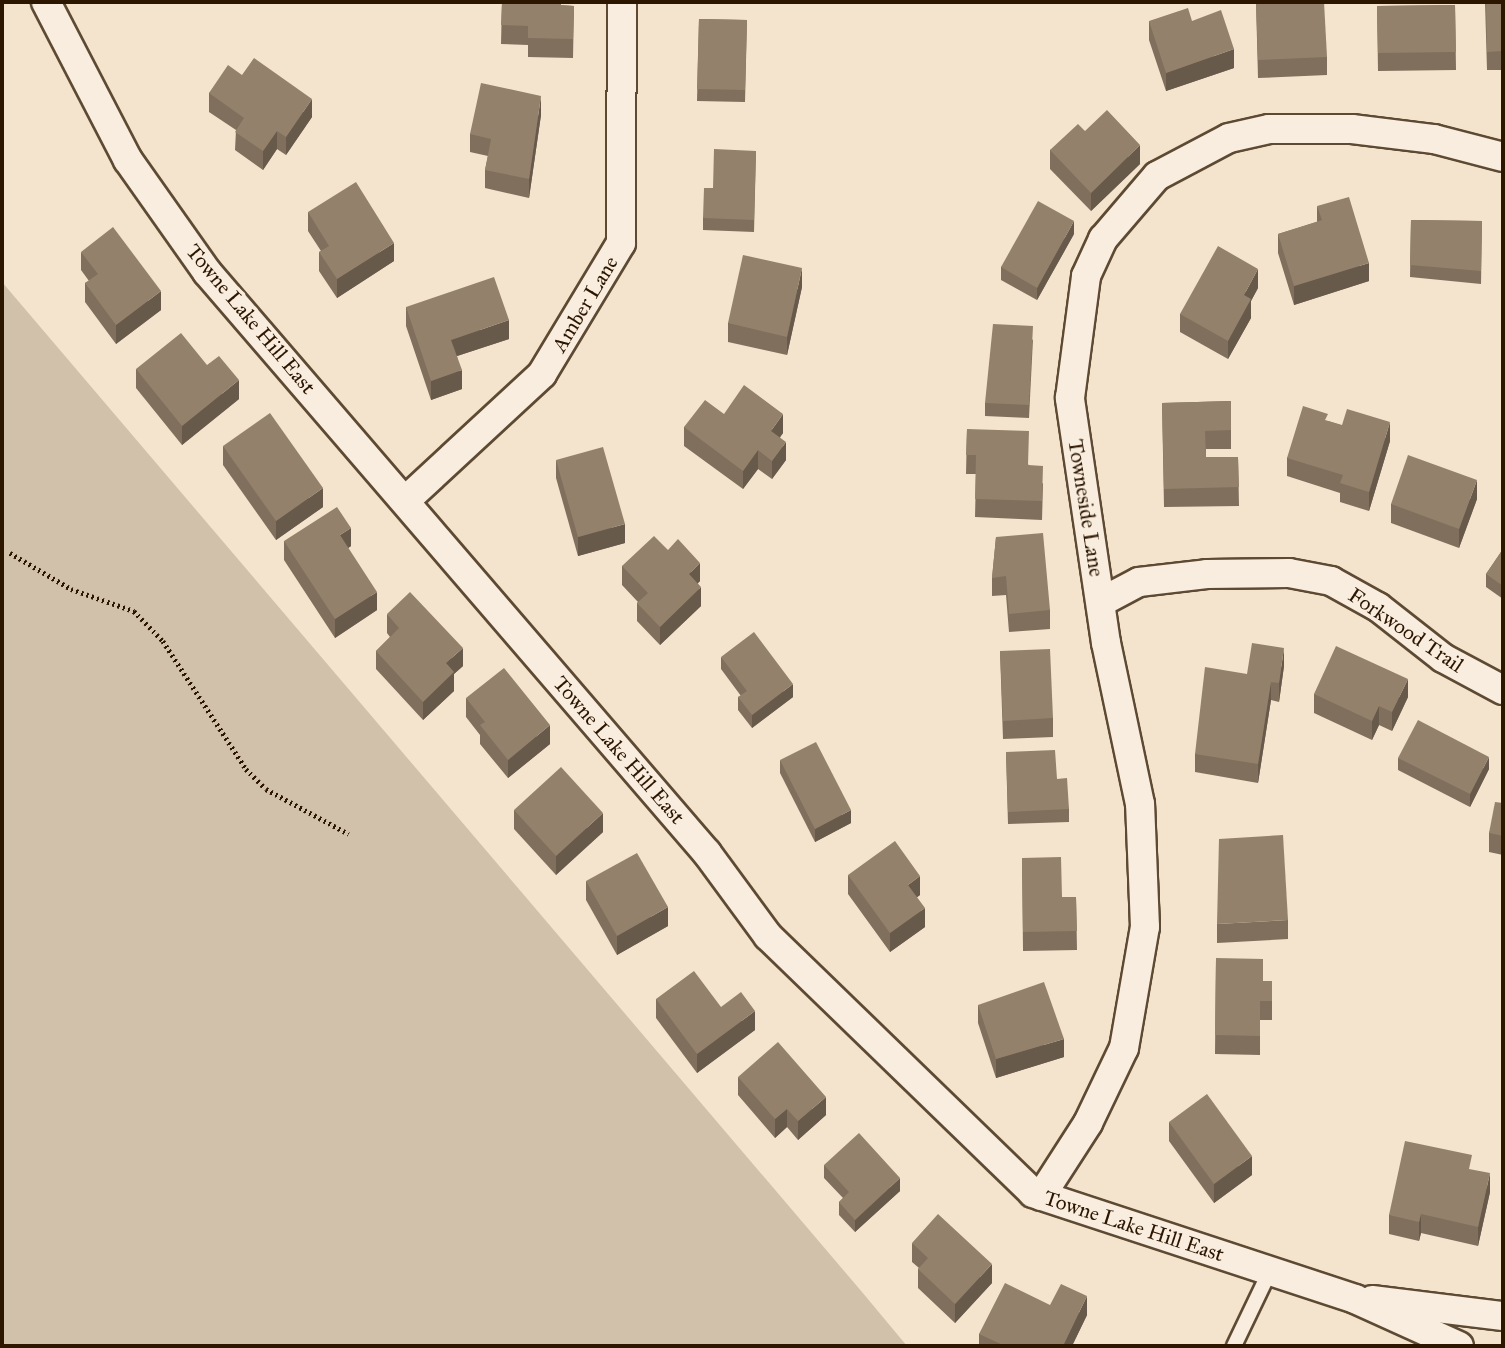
<!DOCTYPE html>
<html>
<head>
<meta charset="utf-8">
<style>
  body { margin:0 }
  #map { position:relative; width:1505px; height:1348px; overflow:hidden; background:#f4e4cd; font-family:"IM FELL Great Primer",serif }
  div>[style] { position:absolute }
  .green>* { inset:0; background:#d2c1aa }
  .path>* { height:4.5px; margin-top:-2.25px; transform-origin:0; background:repeating-linear-gradient(90deg,#2c1600 0 2px,transparent 0 5.5px) }
  .roads { filter:drop-shadow(2px 0 #5e4a33) drop-shadow(-2px 0 #5e4a33) drop-shadow(0 2px #5e4a33) drop-shadow(0 -2px #5e4a33) }
  .service>* { height:14px; margin:-7px; padding:0 7px; transform-origin:7px; border-radius:7px; background:#f8edde }
  .minor>* { height:28px; margin:-14px; padding:0 14px; transform-origin:14px; border-radius:14px; background:#f8edde }
  .wall>* { inset:0; background:#7f6f5c }
  .shaded-wall>* { inset:0; background:#685a4b }
  .building>* { inset:0; background:#94816b }
  span { translate:-50% -50%; white-space:nowrap; text-align:center; line-height:1.15; -webkit-text-stroke:7px #f8edde; paint-order:stroke }
  .street-label { font-size:21px; color:#2c1600 }
  .frame { position:absolute; inset:0; border:4px solid #2c1600; pointer-events:none }
</style>
</head>
<body>
<div id="map">
  <div class="green">
    <i style="clip-path:polygon(2px 282px,862px 1292px,907px 1346px,2px 1346px)"></i>
  </div>
  <div class="path">
    <i style="left:10px;top:553px;width:71px;rotate:30.5deg"></i>
    <i style="left:71px;top:589px;width:67px;rotate:19.2deg"></i>
    <i style="left:134px;top:611px;width:42px;rotate:46deg"></i>
    <i style="left:163px;top:641px;width:153px;rotate:57deg"></i>
    <i style="left:246px;top:769px;width:28px;rotate:45deg"></i>
    <i style="left:266px;top:789px;width:94px;rotate:28.5deg"></i>
  </div>
  <div class="roads">
    <div class="service">
      <i style="left:1234px;top:1346px;width:83px;rotate:-64.4deg"></i>
    </div>
    <div class="minor">
      <i style="left:46px;top:2px;width:178px;rotate:62.6deg"></i>
      <i style="left:128px;top:160px;width:137px;rotate:54.8deg"></i>
      <i style="left:207px;top:272px;width:767px;rotate:49.29deg"></i>
      <i style="left:707px;top:853px;width:103px;rotate:53.7deg"></i>
      <i style="left:768px;top:936px;width:369px;rotate:44.1deg"></i>
      <i style="left:1033px;top:1193px;width:339px;rotate:18.2deg"></i>
      <i style="left:1355px;top:1299px;width:114px;rotate:24.3deg"></i>
      <i style="left:405px;top:501px;width:187px;rotate:-42.8deg"></i>
      <i style="left:542px;top:374px;width:153px;rotate:-58.9deg"></i>
      <i style="left:621px;top:243px;width:241px;rotate:-89.8deg"></i>
      <i style="left:1101px;top:602px;width:43px;rotate:-27.8deg"></i>
      <i style="left:1139px;top:582px;width:68px;rotate:-6.7deg"></i>
      <i style="left:1207px;top:574px;width:82px;rotate:-0.7deg"></i>
      <i style="left:1289px;top:573px;width:43px;rotate:10.8deg"></i>
      <i style="left:1331px;top:581px;width:54px;rotate:29deg"></i>
      <i style="left:1378px;top:607px;width:83px;rotate:38.1deg"></i>
      <i style="left:1443px;top:658px;width:68px;rotate:28.1deg"></i>
      <i style="left:1041px;top:1196px;width:87px;rotate:-57.2deg"></i>
      <i style="left:1088px;top:1123px;width:83px;rotate:-64.4deg"></i>
      <i style="left:1124px;top:1048px;width:123px;rotate:-80.2deg"></i>
      <i style="left:1145px;top:927px;width:123px;rotate:-92.3deg"></i>
      <i style="left:1140px;top:804px;width:165px;rotate:-101.9deg"></i>
      <i style="left:1106px;top:643px;width:248px;rotate:-98.4deg"></i>
      <i style="left:1070px;top:398px;width:123px;rotate:-82.5deg"></i>
      <i style="left:1086px;top:276px;width:41px;rotate:-65.3deg"></i>
      <i style="left:1103px;top:239px;width:83px;rotate:-49.4deg"></i>
      <i style="left:1157px;top:176px;width:81px;rotate:-27.8deg"></i>
      <i style="left:1229px;top:138px;width:41px;rotate:-12.7deg"></i>
      <i style="left:1269px;top:129px;width:83px"></i>
      <i style="left:1352px;top:129px;width:83px;rotate:7deg"></i>
      <i style="left:1434px;top:139px;width:71px;rotate:14.6deg"></i>
      <i style="left:1372px;top:1300px;width:132px;rotate:7deg"></i>
    </div>
  </div>
  <div class="wall">
    <i style="clip-path:polygon(502px 2px,574px 6px,573px 58px,528px 57px,528px 45px,501px 44px)"></i>
    <i style="clip-path:polygon(1256px 2px,1327px 57px,1327px 75px,1258px 78px)"></i>
    <i style="clip-path:polygon(1485px 2px,1503px 2px,1503px 70px,1487px 70px)"></i>
    <i style="clip-path:polygon(1455px 5px,1456px 70px,1378px 71px,1377px 6px)"></i>
    <i style="clip-path:polygon(699px 19px,747px 20px,745px 102px,697px 101px)"></i>
    <i style="clip-path:polygon(1149px 21px,1234px 68px,1166px 91px,1149px 40px)"></i>
    <i style="clip-path:polygon(242px 75px,312px 117px,286px 155px,277px 149px,263px 170px,235px 150px,236px 130px,209px 112px,209px 93px)"></i>
    <i style="clip-path:polygon(541px 115px,529px 198px,485px 188px,485px 170px,488px 156px,470px 152px,470px 134px)"></i>
    <i style="clip-path:polygon(1085px 131px,1140px 164px,1091px 211px,1050px 169px,1050px 150px)"></i>
    <i style="clip-path:polygon(756px 151px,754px 232px,703px 230px,703px 218px,713px 188px)"></i>
    <i style="clip-path:polygon(1317px 206px,1369px 281px,1294px 305px,1278px 253px,1278px 234px,1317px 222px)"></i>
    <i style="clip-path:polygon(308px 212px,394px 261px,337px 298px,319px 271px,319px 252px,321px 251px,308px 231px)"></i>
    <i style="clip-path:polygon(1411px 220px,1482px 221px,1481px 284px,1410px 277px)"></i>
    <i style="clip-path:polygon(1074px 234px,1037px 300px,1001px 280px,1001px 267px)"></i>
    <i style="clip-path:polygon(81px 252px,161px 310px,116px 344px,85px 302px,85px 283px,89px 281px,81px 270px)"></i>
    <i style="clip-path:polygon(802px 287px,787px 355px,728px 342px,728px 323px)"></i>
    <i style="clip-path:polygon(1258px 288px,1251px 301px,1251px 318px,1228px 359px,1180px 332px,1180px 314px)"></i>
    <i style="clip-path:polygon(406px 307px,509px 339px,457px 356px,462px 389px,431px 400px,406px 326px)"></i>
    <i style="clip-path:polygon(1033px 339px,1029px 418px,985px 416px,985px 403px)"></i>
    <i style="clip-path:polygon(136px 369px,239px 399px,182px 445px,136px 388px)"></i>
    <i style="clip-path:polygon(1231px 401px,1231px 449px,1206px 449px,1206px 457px,1238px 457px,1239px 506px,1164px 507px,1162px 403px)"></i>
    <i style="clip-path:polygon(724px 414px,783px 433px,780px 437px,786px 460px,772px 479px,758px 469px,743px 489px,684px 446px,684px 427px)"></i>
    <i style="clip-path:polygon(1328px 421px,1390px 441px,1369px 511px,1340px 502px,1340px 493px,1287px 476px,1287px 458px)"></i>
    <i style="clip-path:polygon(967px 429px,1029px 465px,1043px 484px,1042px 520px,975px 517px,976px 474px,966px 474px)"></i>
    <i style="clip-path:polygon(223px 446px,323px 507px,276px 540px,223px 465px)"></i>
    <i style="clip-path:polygon(556px 460px,625px 543px,578px 556px,556px 478px)"></i>
    <i style="clip-path:polygon(1477px 499px,1459px 548px,1391px 523px,1391px 504px)"></i>
    <i style="clip-path:polygon(996px 537px,1050px 610px,1050px 629px,1009px 632px,1006px 595px,992px 596px,992px 578px)"></i>
    <i style="clip-path:polygon(284px 541px,351px 546px,348px 548px,377px 610px,335px 638px,284px 560px)"></i>
    <i style="clip-path:polygon(1503px 549px,1503px 599px,1486px 587px,1486px 574px)"></i>
    <i style="clip-path:polygon(668px 550px,700px 581px,698px 583px,701px 606px,660px 645px,637px 621px,637px 603px,638px 602px,622px 585px,622px 566px)"></i>
    <i style="clip-path:polygon(387px 614px,463px 666px,454px 674px,454px 691px,423px 720px,376px 669px,376px 651px,390px 637px,387px 633px)"></i>
    <i style="clip-path:polygon(1000px 651px,1053px 718px,1053px 737px,1003px 739px)"></i>
    <i style="clip-path:polygon(721px 657px,793px 697px,752px 728px,738px 710px,738px 697px,741px 696px,721px 669px)"></i>
    <i style="clip-path:polygon(1284px 666px,1279px 702px,1271px 700px,1258px 783px,1195px 772px,1195px 754px,1247px 674px)"></i>
    <i style="clip-path:polygon(1314px 694px,1408px 697px,1392px 731px,1379px 725px,1372px 740px,1314px 713px)"></i>
    <i style="clip-path:polygon(466px 698px,550px 744px,508px 778px,480px 744px,480px 735px,466px 717px)"></i>
    <i style="clip-path:polygon(1006px 752px,1057px 779px,1069px 809px,1069px 822px,1008px 824px)"></i>
    <i style="clip-path:polygon(1398px 758px,1489px 769px,1470px 807px,1398px 770px)"></i>
    <i style="clip-path:polygon(780px 760px,851px 823px,815px 842px,780px 773px)"></i>
    <i style="clip-path:polygon(1503px 803px,1503px 855px,1489px 852px,1489px 833px)"></i>
    <i style="clip-path:polygon(514px 810px,603px 832px,556px 875px,514px 829px)"></i>
    <i style="clip-path:polygon(1022px 858px,1062px 897px,1076px 897px,1077px 950px,1023px 951px)"></i>
    <i style="clip-path:polygon(848px 875px,920px 895px,917px 897px,925px 927px,890px 952px,848px 894px)"></i>
    <i style="clip-path:polygon(586px 881px,668px 926px,617px 955px,586px 900px)"></i>
    <i style="clip-path:polygon(1288px 920px,1288px 939px,1217px 943px,1217px 924px)"></i>
    <i style="clip-path:polygon(1216px 958px,1263px 981px,1272px 981px,1272px 1020px,1260px 1020px,1260px 1055px,1215px 1054px)"></i>
    <i style="clip-path:polygon(656px 999px,721px 1007px,755px 1030px,697px 1073px,656px 1018px)"></i>
    <i style="clip-path:polygon(978px 1005px,1064px 1057px,996px 1078px,978px 1023px)"></i>
    <i style="clip-path:polygon(738px 1077px,826px 1115px,798px 1140px,787px 1127px,775px 1138px,738px 1095px)"></i>
    <i style="clip-path:polygon(1169px 1122px,1252px 1175px,1214px 1203px,1169px 1141px)"></i>
    <i style="clip-path:polygon(824px 1165px,900px 1191px,855px 1232px,839px 1215px,839px 1202px,843px 1198px,824px 1178px)"></i>
    <i style="clip-path:polygon(1472px 1170px,1490px 1192px,1478px 1246px,1421px 1233px,1419px 1241px,1389px 1234px,1389px 1215px)"></i>
    <i style="clip-path:polygon(912px 1243px,992px 1283px,955px 1323px,918px 1288px,918px 1269px,919px 1268px,912px 1262px)"></i>
    <i style="clip-path:polygon(1050px 1305px,1087px 1315px,1072px 1346px,979px 1346px,979px 1334px)"></i>
  </div>
  <div class="shaded-wall">
    <i style="clip-path:polygon(1234px 49px,1234px 68px,1166px 91px,1166px 73px)"></i>
    <i style="clip-path:polygon(541px 96px,541px 115px,529px 198px,529px 179px)"></i>
    <i style="clip-path:polygon(312px 99px,312px 117px,286px 155px,286px 137px)"></i>
    <i style="clip-path:polygon(277px 131px,277px 149px,263px 170px,263px 151px)"></i>
    <i style="clip-path:polygon(1140px 145px,1140px 164px,1091px 211px,1091px 193px)"></i>
    <i style="clip-path:polygon(1074px 221px,1074px 234px,1037px 300px,1037px 288px)"></i>
    <i style="clip-path:polygon(394px 243px,394px 261px,337px 298px,337px 279px)"></i>
    <i style="clip-path:polygon(1369px 263px,1369px 281px,1294px 305px,1294px 286px)"></i>
    <i style="clip-path:polygon(802px 268px,802px 287px,787px 355px,787px 337px)"></i>
    <i style="clip-path:polygon(1258px 269px,1258px 288px,1251px 301px,1251px 318px,1228px 359px,1228px 341px,1244px 295px)"></i>
    <i style="clip-path:polygon(161px 291px,161px 310px,116px 344px,116px 325px)"></i>
    <i style="clip-path:polygon(509px 320px,509px 339px,451px 358px,451px 340px)"></i>
    <i style="clip-path:polygon(462px 370px,462px 389px,431px 400px,431px 381px)"></i>
    <i style="clip-path:polygon(239px 380px,239px 399px,182px 445px,182px 426px)"></i>
    <i style="clip-path:polygon(783px 414px,783px 433px,771px 450px,771px 431px)"></i>
    <i style="clip-path:polygon(1390px 422px,1390px 441px,1369px 511px,1369px 492px)"></i>
    <i style="clip-path:polygon(786px 442px,786px 460px,772px 479px,772px 461px)"></i>
    <i style="clip-path:polygon(758px 450px,758px 469px,743px 489px,743px 471px)"></i>
    <i style="clip-path:polygon(1477px 480px,1477px 499px,1459px 548px,1459px 529px)"></i>
    <i style="clip-path:polygon(323px 488px,323px 507px,276px 540px,276px 521px)"></i>
    <i style="clip-path:polygon(625px 524px,625px 543px,578px 556px,578px 537px)"></i>
    <i style="clip-path:polygon(351px 528px,351px 546px,340px 554px,340px 535px)"></i>
    <i style="clip-path:polygon(700px 563px,700px 581px,689px 592px,689px 574px)"></i>
    <i style="clip-path:polygon(701px 587px,701px 606px,660px 645px,660px 627px)"></i>
    <i style="clip-path:polygon(377px 592px,377px 610px,335px 638px,335px 619px)"></i>
    <i style="clip-path:polygon(463px 648px,463px 666px,454px 674px,454px 691px,423px 720px,423px 702px,446px 663px)"></i>
    <i style="clip-path:polygon(1284px 648px,1284px 666px,1279px 702px,1279px 683px)"></i>
    <i style="clip-path:polygon(1408px 679px,1408px 697px,1392px 731px,1392px 712px)"></i>
    <i style="clip-path:polygon(1271px 682px,1271px 700px,1258px 783px,1258px 764px)"></i>
    <i style="clip-path:polygon(793px 684px,793px 697px,752px 728px,752px 715px)"></i>
    <i style="clip-path:polygon(1379px 706px,1379px 725px,1372px 740px,1372px 721px)"></i>
    <i style="clip-path:polygon(550px 725px,550px 744px,508px 778px,508px 760px)"></i>
    <i style="clip-path:polygon(1489px 757px,1489px 769px,1470px 807px,1470px 794px)"></i>
    <i style="clip-path:polygon(851px 810px,851px 823px,815px 842px,815px 829px)"></i>
    <i style="clip-path:polygon(603px 813px,603px 832px,556px 875px,556px 856px)"></i>
    <i style="clip-path:polygon(920px 876px,920px 895px,908px 904px,908px 885px)"></i>
    <i style="clip-path:polygon(668px 907px,668px 926px,617px 955px,617px 936px)"></i>
    <i style="clip-path:polygon(925px 908px,925px 927px,890px 952px,890px 933px)"></i>
    <i style="clip-path:polygon(755px 1011px,755px 1030px,697px 1073px,697px 1054px)"></i>
    <i style="clip-path:polygon(1064px 1039px,1064px 1057px,996px 1078px,996px 1059px)"></i>
    <i style="clip-path:polygon(826px 1097px,826px 1115px,798px 1140px,798px 1121px)"></i>
    <i style="clip-path:polygon(787px 1109px,787px 1127px,775px 1138px,775px 1119px)"></i>
    <i style="clip-path:polygon(1252px 1156px,1252px 1175px,1214px 1203px,1214px 1184px)"></i>
    <i style="clip-path:polygon(1490px 1173px,1490px 1192px,1478px 1246px,1478px 1227px)"></i>
    <i style="clip-path:polygon(900px 1178px,900px 1191px,855px 1232px,855px 1220px)"></i>
    <i style="clip-path:polygon(1421px 1214px,1421px 1233px,1419px 1241px,1419px 1222px)"></i>
    <i style="clip-path:polygon(992px 1264px,992px 1283px,955px 1323px,955px 1304px)"></i>
    <i style="clip-path:polygon(1087px 1296px,1087px 1315px,1072px 1346px,1063px 1346px)"></i>
  </div>
  <div class="building">
    <i style="clip-path:polygon(502px 2px,561px 2px,561px 5px,574px 6px,573px 39px,528px 38px,528px 26px,501px 25px)"></i>
    <i style="clip-path:polygon(1256px 2px,1324px 2px,1327px 57px,1258px 60px)"></i>
    <i style="clip-path:polygon(1486px 2px,1503px 2px,1503px 51px,1487px 52px)"></i>
    <i style="clip-path:polygon(1455px 5px,1456px 52px,1378px 53px,1377px 6px)"></i>
    <i style="clip-path:polygon(1188px 8px,1192px 21px,1221px 10px,1234px 49px,1166px 73px,1149px 21px)"></i>
    <i style="clip-path:polygon(699px 19px,747px 20px,745px 90px,697px 89px)"></i>
    <i style="clip-path:polygon(254px 58px,312px 99px,286px 137px,277px 131px,263px 151px,235px 132px,244px 118px,209px 93px,228px 65px,242px 75px)"></i>
    <i style="clip-path:polygon(481px 83px,541px 96px,529px 179px,485px 170px,491px 139px,470px 134px)"></i>
    <i style="clip-path:polygon(1107px 110px,1140px 145px,1091px 193px,1050px 150px,1078px 124px,1085px 131px)"></i>
    <i style="clip-path:polygon(714px 149px,756px 151px,754px 220px,703px 218px,704px 188px,713px 188px)"></i>
    <i style="clip-path:polygon(356px 182px,394px 243px,337px 279px,319px 252px,329px 246px,308px 212px)"></i>
    <i style="clip-path:polygon(1349px 197px,1369px 263px,1294px 286px,1278px 234px,1322px 220px,1317px 206px)"></i>
    <i style="clip-path:polygon(1038px 201px,1074px 221px,1037px 288px,1001px 267px)"></i>
    <i style="clip-path:polygon(1411px 220px,1482px 221px,1481px 271px,1410px 265px)"></i>
    <i style="clip-path:polygon(113px 227px,161px 291px,116px 325px,85px 283px,98px 274px,81px 252px)"></i>
    <i style="clip-path:polygon(1218px 246px,1258px 269px,1244px 295px,1251px 299px,1228px 341px,1180px 314px)"></i>
    <i style="clip-path:polygon(743px 255px,802px 268px,787px 337px,728px 323px)"></i>
    <i style="clip-path:polygon(494px 277px,509px 320px,451px 340px,462px 370px,431px 381px,406px 307px)"></i>
    <i style="clip-path:polygon(993px 324px,1033px 326px,1029px 405px,985px 403px)"></i>
    <i style="clip-path:polygon(181px 333px,207px 365px,219px 356px,239px 380px,182px 426px,136px 369px)"></i>
    <i style="clip-path:polygon(744px 385px,783px 414px,771px 431px,786px 442px,772px 461px,758px 450px,743px 471px,684px 427px,705px 400px,724px 414px)"></i>
    <i style="clip-path:polygon(1231px 401px,1231px 430px,1205px 431px,1206px 457px,1238px 457px,1239px 487px,1164px 489px,1162px 403px)"></i>
    <i style="clip-path:polygon(1303px 406px,1328px 414px,1325px 420px,1342px 425px,1347px 409px,1390px 422px,1369px 492px,1340px 483px,1343px 475px,1287px 458px)"></i>
    <i style="clip-path:polygon(270px 413px,323px 488px,276px 521px,223px 446px)"></i>
    <i style="clip-path:polygon(967px 429px,1029px 431px,1028px 465px,1043px 466px,1042px 501px,975px 499px,976px 455px,966px 455px)"></i>
    <i style="clip-path:polygon(603px 447px,625px 524px,578px 537px,556px 460px)"></i>
    <i style="clip-path:polygon(1408px 455px,1477px 480px,1459px 529px,1391px 504px)"></i>
    <i style="clip-path:polygon(337px 507px,351px 528px,340px 535px,377px 592px,335px 619px,284px 541px)"></i>
    <i style="clip-path:polygon(1043px 533px,1050px 610px,1009px 614px,1006px 576px,992px 578px,996px 537px)"></i>
    <i style="clip-path:polygon(654px 536px,668px 550px,678px 539px,700px 563px,689px 574px,701px 587px,660px 627px,637px 603px,648px 593px,622px 566px)"></i>
    <i style="clip-path:polygon(1503px 549px,1503px 586px,1486px 574px)"></i>
    <i style="clip-path:polygon(410px 592px,463px 648px,446px 663px,454px 672px,423px 702px,376px 651px,399px 628px,387px 614px)"></i>
    <i style="clip-path:polygon(754px 632px,793px 684px,752px 715px,738px 697px,747px 691px,721px 657px)"></i>
    <i style="clip-path:polygon(1252px 643px,1284px 648px,1279px 683px,1271px 682px,1258px 764px,1195px 754px,1205px 667px,1247px 674px)"></i>
    <i style="clip-path:polygon(1336px 646px,1408px 679px,1392px 712px,1379px 706px,1372px 721px,1314px 694px)"></i>
    <i style="clip-path:polygon(1050px 649px,1053px 718px,1003px 721px,1000px 651px)"></i>
    <i style="clip-path:polygon(504px 668px,550px 725px,508px 760px,480px 725px,485px 722px,466px 698px)"></i>
    <i style="clip-path:polygon(1418px 720px,1489px 757px,1470px 794px,1398px 758px)"></i>
    <i style="clip-path:polygon(816px 742px,851px 810px,815px 829px,780px 760px)"></i>
    <i style="clip-path:polygon(1055px 750px,1057px 779px,1067px 778px,1069px 809px,1008px 812px,1006px 752px)"></i>
    <i style="clip-path:polygon(561px 767px,603px 813px,556px 856px,514px 810px)"></i>
    <i style="clip-path:polygon(1495px 802px,1503px 803px,1503px 836px,1489px 833px)"></i>
    <i style="clip-path:polygon(1283px 835px,1288px 920px,1217px 924px,1219px 839px)"></i>
    <i style="clip-path:polygon(895px 841px,920px 876px,908px 885px,925px 908px,890px 933px,848px 875px)"></i>
    <i style="clip-path:polygon(637px 853px,668px 907px,617px 936px,586px 881px)"></i>
    <i style="clip-path:polygon(1061px 857px,1062px 897px,1076px 897px,1077px 931px,1023px 932px,1022px 858px)"></i>
    <i style="clip-path:polygon(1216px 958px,1263px 959px,1263px 981px,1272px 981px,1272px 1001px,1260px 1001px,1260px 1036px,1215px 1035px)"></i>
    <i style="clip-path:polygon(694px 971px,721px 1007px,741px 992px,755px 1011px,697px 1054px,656px 999px)"></i>
    <i style="clip-path:polygon(1044px 982px,1064px 1039px,996px 1059px,978px 1005px)"></i>
    <i style="clip-path:polygon(778px 1042px,826px 1097px,798px 1121px,787px 1109px,775px 1119px,738px 1077px)"></i>
    <i style="clip-path:polygon(1207px 1094px,1252px 1156px,1214px 1184px,1169px 1122px)"></i>
    <i style="clip-path:polygon(859px 1133px,900px 1178px,855px 1220px,839px 1202px,849px 1192px,824px 1165px)"></i>
    <i style="clip-path:polygon(1405px 1141px,1472px 1155px,1469px 1169px,1490px 1173px,1478px 1227px,1421px 1214px,1419px 1222px,1389px 1215px)"></i>
    <i style="clip-path:polygon(938px 1214px,992px 1264px,955px 1304px,918px 1269px,928px 1258px,912px 1243px)"></i>
    <i style="clip-path:polygon(1005px 1283px,1050px 1305px,1061px 1284px,1087px 1296px,1063px 1346px,1005px 1346px,979px 1334px)"></i>
  </div>
  <div class="street-label">
    <span style="left:585px;top:304px;rotate:-59deg">Amber Lane</span>
    <span style="left:251px;top:319px;rotate:50deg">Towne Lake Hill East</span>
    <span style="left:1086px;top:508px;rotate:81deg">Towneside Lane</span>
    <span style="left:1406px;top:630px;rotate:34deg">Forkwood Trail</span>
    <span style="left:619px;top:750px;rotate:49deg">Towne Lake Hill East</span>
    <span style="left:1134px;top:1226px;rotate:18deg">Towne Lake Hill East</span>
  </div>
  <div class="frame"></div>
</div>
</body>
</html>
